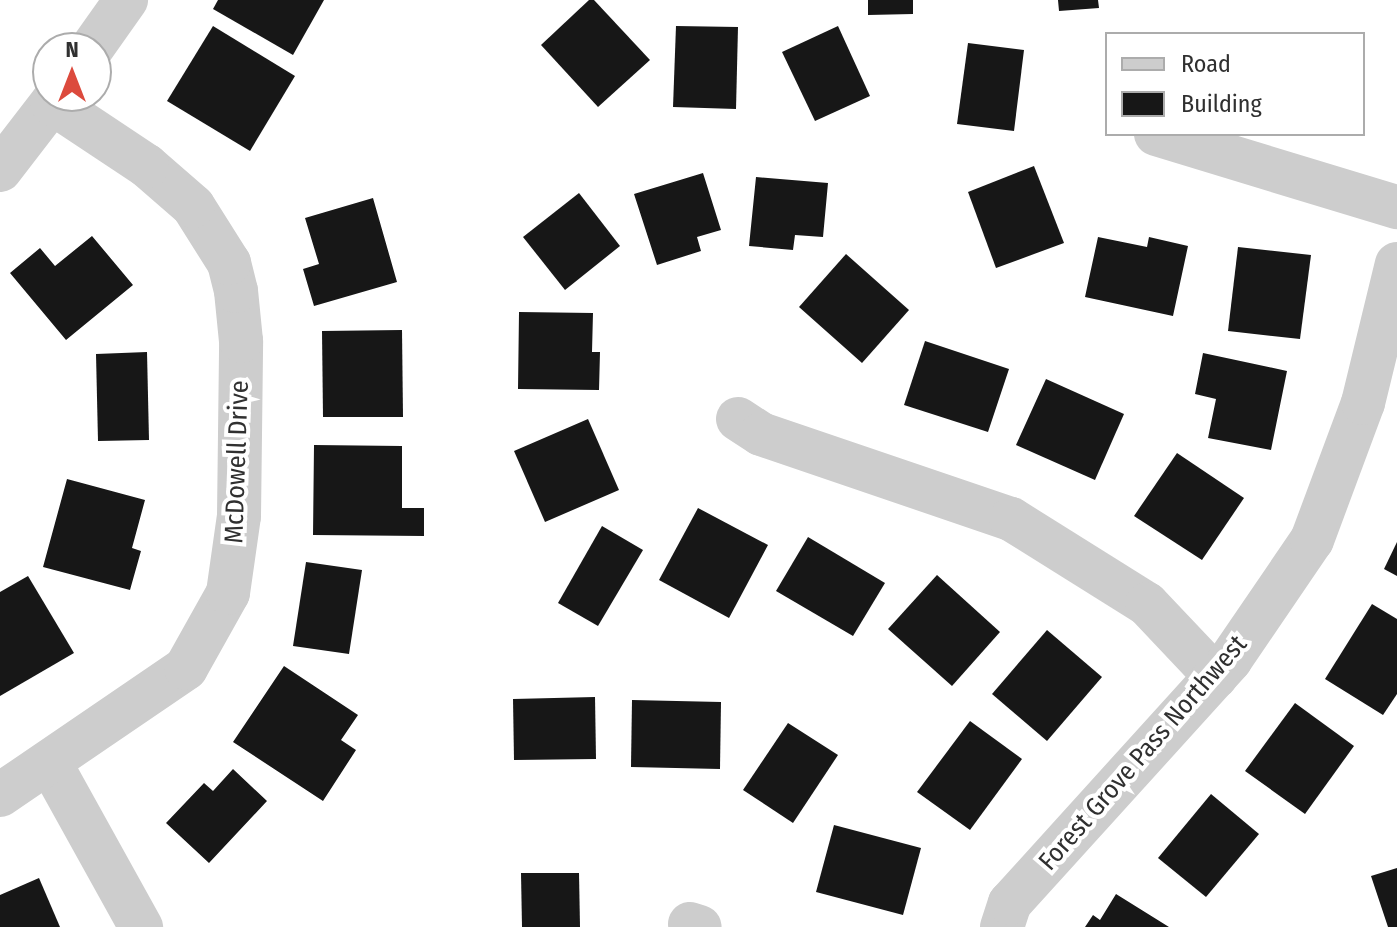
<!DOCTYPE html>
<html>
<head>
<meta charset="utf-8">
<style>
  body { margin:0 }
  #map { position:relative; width:1397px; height:927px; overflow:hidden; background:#fff; font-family:"Fira Sans Condensed",sans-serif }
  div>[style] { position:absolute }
  .building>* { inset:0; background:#171717 }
  .minor>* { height:44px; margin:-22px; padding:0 22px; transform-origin:22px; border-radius:22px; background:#cdcdcd }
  span { translate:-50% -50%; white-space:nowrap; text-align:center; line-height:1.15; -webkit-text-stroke:8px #fff; paint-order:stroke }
  .street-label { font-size:26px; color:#303030 }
  .legend { position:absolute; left:1105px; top:32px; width:260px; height:104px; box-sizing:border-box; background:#fff; border:2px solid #acacac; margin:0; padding:10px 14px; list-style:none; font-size:24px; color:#303030 }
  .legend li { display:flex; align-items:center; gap:16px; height:40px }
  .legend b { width:40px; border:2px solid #acacac }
  .north { position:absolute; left:32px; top:32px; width:80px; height:80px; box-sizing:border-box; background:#fff; border:2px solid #acacac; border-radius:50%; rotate:0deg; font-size:22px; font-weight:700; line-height:32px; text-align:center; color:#303030 }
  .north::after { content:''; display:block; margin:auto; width:28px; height:36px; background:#dc4a3d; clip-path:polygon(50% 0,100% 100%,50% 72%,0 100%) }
</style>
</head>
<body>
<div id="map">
  <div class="building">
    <i style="clip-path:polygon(218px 0,324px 0,293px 55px,213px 9px)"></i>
    <i style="clip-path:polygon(589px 0,594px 0,650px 60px,598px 107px,541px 45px)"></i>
    <i style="clip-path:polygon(868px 0,913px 0,913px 14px,868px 15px)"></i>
    <i style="clip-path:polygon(1058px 0,1098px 0,1099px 8px,1059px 11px)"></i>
    <i style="clip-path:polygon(213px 26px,295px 76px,250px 151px,167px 101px)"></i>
    <i style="clip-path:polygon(676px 26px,738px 27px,736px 109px,673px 107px)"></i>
    <i style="clip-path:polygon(838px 26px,870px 96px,815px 121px,782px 52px)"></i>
    <i style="clip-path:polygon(968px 43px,1024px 50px,1014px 131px,957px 124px)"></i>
    <i style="clip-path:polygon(1034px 166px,1064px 243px,996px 268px,968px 192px)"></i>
    <i style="clip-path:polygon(703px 173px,721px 230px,697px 237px,701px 251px,657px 265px,634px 194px)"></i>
    <i style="clip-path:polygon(756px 177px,828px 183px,823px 237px,795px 235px,793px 250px,749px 246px)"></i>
    <i style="clip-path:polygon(579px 193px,620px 246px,565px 290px,523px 237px)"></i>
    <i style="clip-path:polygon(373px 198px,397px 282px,314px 306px,303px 269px,319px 264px,305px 218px)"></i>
    <i style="clip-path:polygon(92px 236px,133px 285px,66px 340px,10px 273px,40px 248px,55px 266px)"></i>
    <i style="clip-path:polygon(1098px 237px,1147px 247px,1149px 237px,1188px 246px,1173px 316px,1085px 297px)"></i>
    <i style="clip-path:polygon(1238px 247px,1311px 255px,1300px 339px,1228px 331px)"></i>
    <i style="clip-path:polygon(846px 254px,909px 310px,862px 363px,799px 307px)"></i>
    <i style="clip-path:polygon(519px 312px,593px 313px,592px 352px,600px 352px,599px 390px,518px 389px)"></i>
    <i style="clip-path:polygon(402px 330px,403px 417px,323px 417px,322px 331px)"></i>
    <i style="clip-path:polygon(925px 341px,1009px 369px,988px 432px,904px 405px)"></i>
    <i style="clip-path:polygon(147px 352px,149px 440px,98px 441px,96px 354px)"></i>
    <i style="clip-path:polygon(1203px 353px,1287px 371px,1271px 450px,1208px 438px,1216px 399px,1195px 394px)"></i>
    <i style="clip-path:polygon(1046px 379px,1124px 414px,1095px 480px,1016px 445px)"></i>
    <i style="clip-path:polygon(588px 419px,619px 490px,545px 522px,514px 451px)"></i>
    <i style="clip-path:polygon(314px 445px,402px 446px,402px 508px,424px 508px,424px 536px,313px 535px)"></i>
    <i style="clip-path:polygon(1177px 453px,1244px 498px,1202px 560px,1134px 516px)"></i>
    <i style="clip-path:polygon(67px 479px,145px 500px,132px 548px,141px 551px,130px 590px,43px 567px)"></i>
    <i style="clip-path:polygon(698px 508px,768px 545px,729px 618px,659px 580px)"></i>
    <i style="clip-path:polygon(602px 526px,643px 550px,598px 626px,558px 603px)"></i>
    <i style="clip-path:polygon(808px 537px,885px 583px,853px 636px,776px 591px)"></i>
    <i style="clip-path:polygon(1397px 542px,1397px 576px,1384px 569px)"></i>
    <i style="clip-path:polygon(306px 562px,362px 570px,349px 654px,293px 646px)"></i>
    <i style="clip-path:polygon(937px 575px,1000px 632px,952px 686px,888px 629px)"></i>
    <i style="clip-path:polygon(28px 576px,74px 653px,0 696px,0 592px)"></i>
    <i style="clip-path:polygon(1372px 604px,1397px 619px,1397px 694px,1383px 715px,1325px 679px)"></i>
    <i style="clip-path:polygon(1047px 630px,1102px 677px,1047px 741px,992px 694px)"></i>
    <i style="clip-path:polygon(284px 666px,358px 715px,341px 740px,356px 750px,323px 801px,233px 742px)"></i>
    <i style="clip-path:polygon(595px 697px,596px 759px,514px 760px,513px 699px)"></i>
    <i style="clip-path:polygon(632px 700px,721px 702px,720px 769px,631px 767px)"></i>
    <i style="clip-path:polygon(1295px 703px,1354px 746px,1305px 814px,1245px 771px)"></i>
    <i style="clip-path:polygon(970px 721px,1022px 759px,970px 830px,917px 792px)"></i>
    <i style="clip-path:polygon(788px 723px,838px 755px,793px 823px,743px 790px)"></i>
    <i style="clip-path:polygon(233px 769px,267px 801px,209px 863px,166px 823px,204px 783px,213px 791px)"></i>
    <i style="clip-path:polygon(1211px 794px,1259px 834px,1206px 897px,1158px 858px)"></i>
    <i style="clip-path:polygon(834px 825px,921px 848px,903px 915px,816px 892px)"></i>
    <i style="clip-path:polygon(1397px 868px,1397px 927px,1388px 927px,1371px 876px)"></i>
    <i style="clip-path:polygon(521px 873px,579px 873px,580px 927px,522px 927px)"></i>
    <i style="clip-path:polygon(39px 878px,60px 927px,0 927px,0 895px)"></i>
    <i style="clip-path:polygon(1116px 894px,1169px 927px,1085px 927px,1093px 915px,1100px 920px)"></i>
  </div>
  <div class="minor">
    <i style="left:92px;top:48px;width:59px;rotate:-54.7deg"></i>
    <i style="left:1156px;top:134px;width:252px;rotate:16.9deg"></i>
    <i style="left:0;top:170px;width:93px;rotate:-52.4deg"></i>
    <i style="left:738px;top:419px;width:27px;rotate:33deg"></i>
    <i style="left:761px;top:434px;width:264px;rotate:18.8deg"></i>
    <i style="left:1011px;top:519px;width:160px;rotate:32deg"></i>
    <i style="left:1147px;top:604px;width:100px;rotate:46.6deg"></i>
    <i style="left:50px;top:763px;width:188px;rotate:61deg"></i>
    <i style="left:0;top:795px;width:225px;rotate:-34.3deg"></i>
    <i style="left:186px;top:668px;width:86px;rotate:-60.8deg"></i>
    <i style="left:228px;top:593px;width:78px;rotate:-81.9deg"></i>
    <i style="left:239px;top:516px;width:175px;rotate:-89.3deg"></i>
    <i style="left:241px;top:341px;width:50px;rotate:-95.7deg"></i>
    <i style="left:236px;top:291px;width:29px;rotate:-104deg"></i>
    <i style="left:229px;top:263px;width:67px;rotate:-122.3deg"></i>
    <i style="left:193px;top:206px;width:61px;rotate:-139deg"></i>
    <i style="left:147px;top:166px;width:114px;rotate:-146.4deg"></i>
    <i style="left:690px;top:924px;width:10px;rotate:17deg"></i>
    <i style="left:1002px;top:927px;width:25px;rotate:-72deg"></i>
    <i style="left:1010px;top:903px;width:328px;rotate:-47.8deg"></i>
    <i style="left:1230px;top:660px;width:145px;rotate:-55.7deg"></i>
    <i style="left:1312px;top:540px;width:146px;rotate:-69.6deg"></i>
    <i style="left:1363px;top:403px;width:143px;rotate:-76.3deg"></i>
  </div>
  <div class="street-label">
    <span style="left:237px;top:462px;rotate:-88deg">McDowell Drive</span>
    <span style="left:1143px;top:753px;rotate:-49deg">Forest Grove Pass Northwest</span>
  </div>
  <ul class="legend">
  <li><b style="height:10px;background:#cdcdcd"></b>Road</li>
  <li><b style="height:22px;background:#171717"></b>Building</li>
  </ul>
  <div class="north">N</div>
</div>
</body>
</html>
